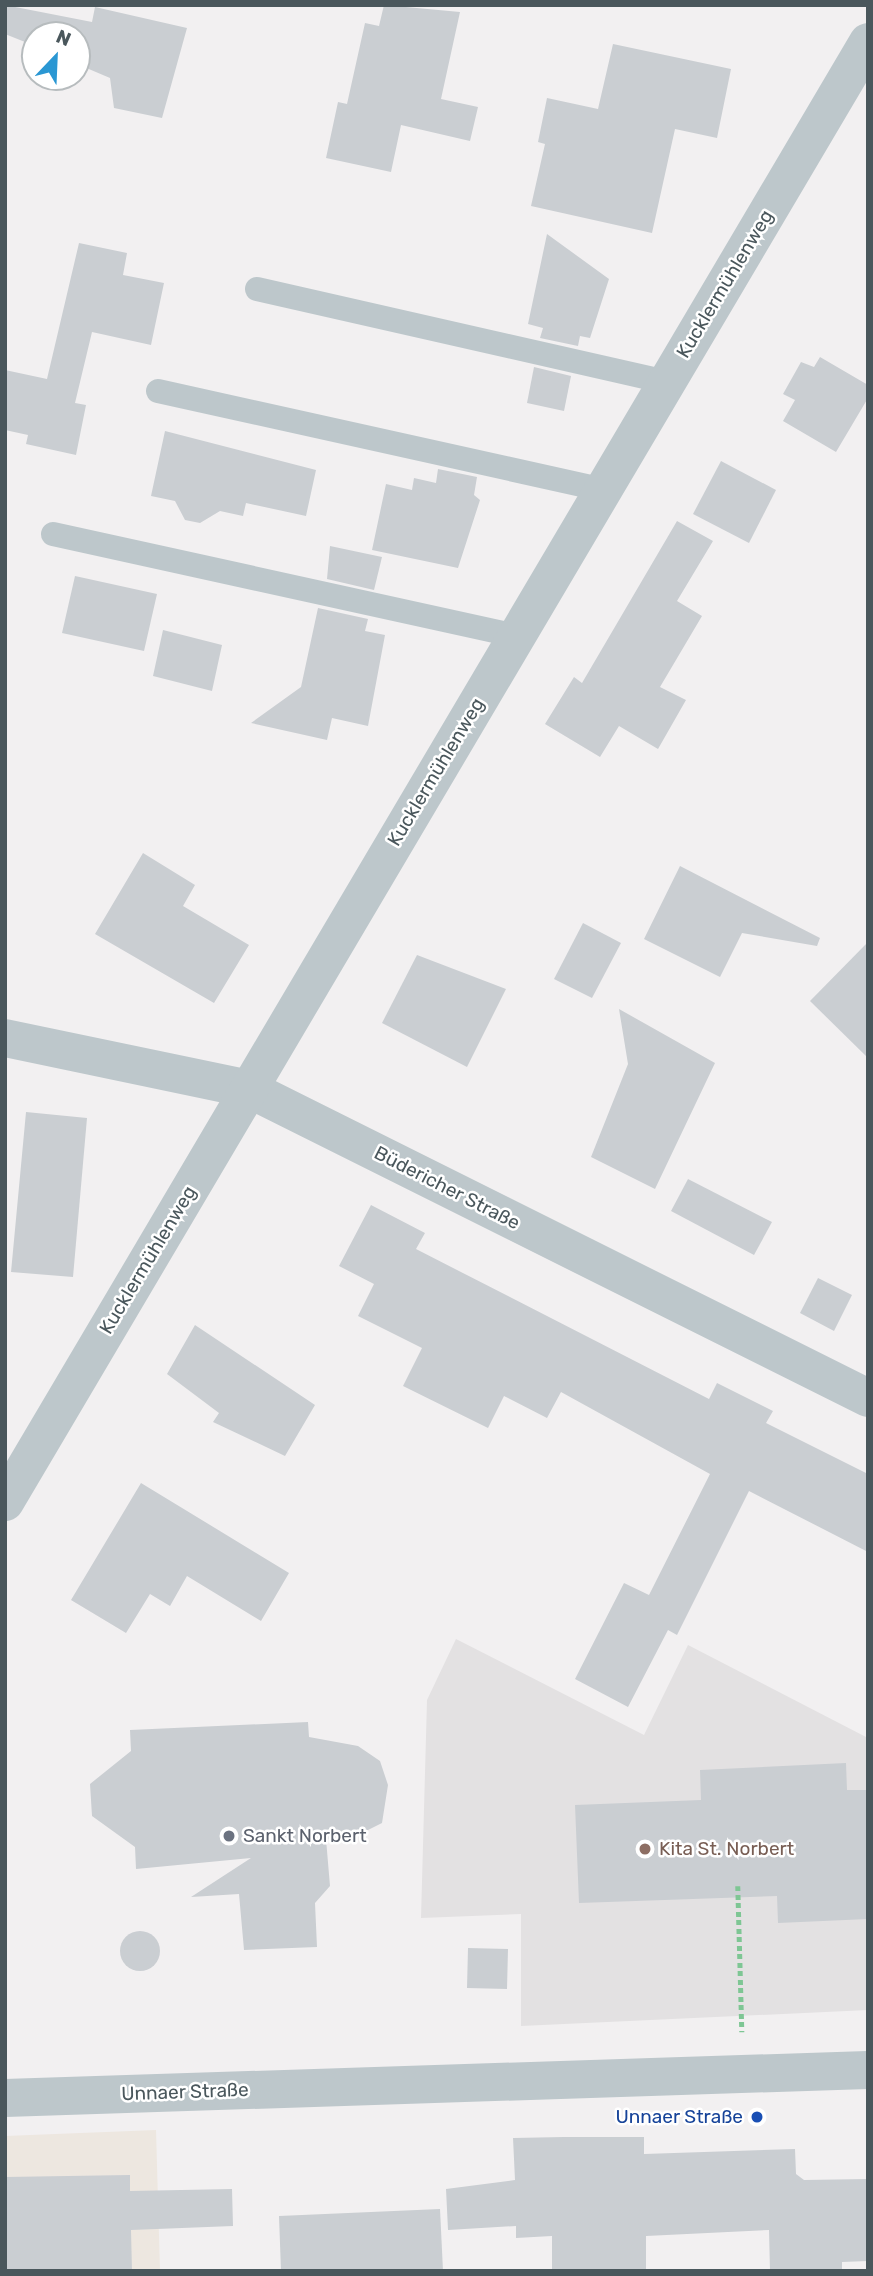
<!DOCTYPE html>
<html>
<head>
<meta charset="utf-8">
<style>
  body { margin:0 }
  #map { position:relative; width:873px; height:2276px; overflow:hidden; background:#f2f0f1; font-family:Rubik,sans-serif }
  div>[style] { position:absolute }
  .commercial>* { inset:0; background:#ede7e0 }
  .education>* { inset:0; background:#e3e1e2 }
  .building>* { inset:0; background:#caced2 }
  .round { border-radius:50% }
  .path>* { height:4.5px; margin-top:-2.25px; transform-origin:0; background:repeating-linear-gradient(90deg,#7ec694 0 5px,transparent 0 8.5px) }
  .service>* { height:24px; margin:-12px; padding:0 12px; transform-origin:12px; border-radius:12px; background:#bdc7cb }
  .minor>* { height:38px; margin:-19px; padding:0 19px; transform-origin:19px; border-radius:19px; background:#bdc7cb }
  .tertiary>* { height:38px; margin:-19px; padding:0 19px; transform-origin:19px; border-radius:19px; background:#bdc7cb }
  .dots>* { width:19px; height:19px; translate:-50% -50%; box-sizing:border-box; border:4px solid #fff; border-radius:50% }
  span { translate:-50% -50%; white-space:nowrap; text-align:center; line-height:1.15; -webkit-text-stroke:5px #fff; paint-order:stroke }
  .street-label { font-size:19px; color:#4a575c }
  .worship-label { font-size:19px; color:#5b616d }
  .left { translate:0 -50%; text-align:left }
  .education-label { font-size:19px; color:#785e54 }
  .transit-label { font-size:19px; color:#164399 }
  .right { translate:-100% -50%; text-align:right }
  .frame { position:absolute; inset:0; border:7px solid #4a575c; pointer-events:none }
  .north { position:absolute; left:21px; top:21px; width:70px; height:70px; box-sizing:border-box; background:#fff; border:2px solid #b7bcbe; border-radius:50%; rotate:23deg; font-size:19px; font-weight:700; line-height:28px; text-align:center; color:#4a575c }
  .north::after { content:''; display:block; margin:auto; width:24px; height:32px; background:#2a97d3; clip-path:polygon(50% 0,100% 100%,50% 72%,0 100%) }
</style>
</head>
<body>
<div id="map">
  <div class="commercial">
    <i style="clip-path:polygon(156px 2130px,160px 2271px,5px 2271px,5px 2136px)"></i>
  </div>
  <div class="education">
    <i style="clip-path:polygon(456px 1639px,644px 1735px,688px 1645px,866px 1737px,868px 2010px,521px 2026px,521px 1914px,421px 1918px,427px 1700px)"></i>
  </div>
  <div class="building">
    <i style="clip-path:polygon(5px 5px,92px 22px,95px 7px,187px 28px,162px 118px,114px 108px,110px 78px,77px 64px,77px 35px,35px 35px,35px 46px,5px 34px)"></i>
    <i style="clip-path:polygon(384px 5px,460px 12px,441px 99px,478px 107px,470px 141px,401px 125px,391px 172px,326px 158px,338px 102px,347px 104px,365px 23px,379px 26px)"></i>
    <i style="clip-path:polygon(613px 44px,731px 69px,717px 138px,675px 129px,652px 233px,531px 206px,545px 144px,538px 142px,547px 98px,598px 109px)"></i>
    <i style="clip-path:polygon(547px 234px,609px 279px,590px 338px,580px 336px,578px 346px,540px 338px,543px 328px,528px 324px)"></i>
    <i style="clip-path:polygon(79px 243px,127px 253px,123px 275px,164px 283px,151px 345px,92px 332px,75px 403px,86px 405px,76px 455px,26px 444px,28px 435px,5px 430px,5px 370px,47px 379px)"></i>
    <i style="clip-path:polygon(820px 357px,868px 385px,868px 398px,836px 452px,783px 421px,795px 400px,783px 394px,801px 362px,814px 367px)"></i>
    <i style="clip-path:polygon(534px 367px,571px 376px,564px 411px,527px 403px)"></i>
    <i style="clip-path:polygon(165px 431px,316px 470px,306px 516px,246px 503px,243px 516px,220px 511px,200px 523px,185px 520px,175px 501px,151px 496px)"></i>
    <i style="clip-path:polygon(721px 461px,776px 490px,749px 543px,693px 514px)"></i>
    <i style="clip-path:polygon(438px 469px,477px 477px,474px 495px,480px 500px,458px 568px,372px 550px,386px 484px,412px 490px,414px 478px,436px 483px)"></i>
    <i style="clip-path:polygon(677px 521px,713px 541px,677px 601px,702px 616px,660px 687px,686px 700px,658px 749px,619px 726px,600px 757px,545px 724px,574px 677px,582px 683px)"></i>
    <i style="clip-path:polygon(330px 546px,382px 557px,374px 590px,327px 579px)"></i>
    <i style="clip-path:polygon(75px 576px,157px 594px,144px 651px,62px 633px)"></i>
    <i style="clip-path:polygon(318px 608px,368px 619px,365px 631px,385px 635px,368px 726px,332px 718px,327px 740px,251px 723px,301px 687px)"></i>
    <i style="clip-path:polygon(163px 630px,222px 645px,212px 691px,153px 676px)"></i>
    <i style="clip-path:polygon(143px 853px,195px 885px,183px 906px,249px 945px,214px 1003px,95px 934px)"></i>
    <i style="clip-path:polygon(680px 866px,820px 938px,817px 946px,742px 933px,720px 977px,644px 939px)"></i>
    <i style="clip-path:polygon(583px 923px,621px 943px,592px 998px,554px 979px)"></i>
    <i style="clip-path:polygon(868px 942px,868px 1058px,810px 1001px)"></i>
    <i style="clip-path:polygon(417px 955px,506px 989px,467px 1067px,382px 1023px)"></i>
    <i style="clip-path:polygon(619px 1009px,715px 1063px,655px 1189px,591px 1157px,628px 1064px)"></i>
    <i style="clip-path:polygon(26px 1112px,87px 1118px,73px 1277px,11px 1272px)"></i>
    <i style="clip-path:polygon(688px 1179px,772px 1222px,754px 1255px,671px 1211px)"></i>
    <i style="clip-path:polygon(371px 1205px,425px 1233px,416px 1249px,709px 1399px,717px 1383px,773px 1411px,766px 1423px,868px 1474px,868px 1552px,749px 1491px,677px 1635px,668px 1630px,628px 1707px,575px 1679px,624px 1583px,649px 1595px,710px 1474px,561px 1392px,547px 1418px,504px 1396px,488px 1428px,403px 1386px,422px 1348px,358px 1316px,374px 1284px,339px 1266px)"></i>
    <i style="clip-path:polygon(818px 1278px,852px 1295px,834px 1331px,800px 1313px)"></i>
    <i style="clip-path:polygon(195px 1325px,315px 1405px,285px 1456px,213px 1422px,219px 1413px,167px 1374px)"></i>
    <i style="clip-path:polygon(141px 1483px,289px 1573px,261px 1621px,187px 1576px,170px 1606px,150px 1594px,126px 1633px,71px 1600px)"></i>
    <i style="clip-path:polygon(308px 1722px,309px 1737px,358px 1746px,380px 1761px,388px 1785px,382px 1823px,344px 1842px,326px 1839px,330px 1886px,315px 1903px,317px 1947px,244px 1950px,239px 1894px,191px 1897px,251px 1858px,136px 1869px,135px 1847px,92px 1816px,90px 1784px,131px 1751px,130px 1730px)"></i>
    <i style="clip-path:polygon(846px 1763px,847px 1790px,868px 1790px,868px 1919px,778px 1923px,777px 1896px,579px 1903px,575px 1805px,701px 1800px,700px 1770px)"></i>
    <i class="round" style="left:120px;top:1931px;width:40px;height:40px"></i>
    <i style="clip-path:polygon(468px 1948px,508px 1949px,507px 1989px,467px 1988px)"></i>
    <i style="clip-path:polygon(564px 2137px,644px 2137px,644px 2154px,795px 2149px,796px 2174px,804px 2180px,868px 2179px,868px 2261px,842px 2262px,842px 2271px,770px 2271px,769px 2230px,646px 2236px,646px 2271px,552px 2271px,552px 2236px,516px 2238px,516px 2226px,448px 2230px,446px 2189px,515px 2180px,513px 2138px)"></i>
    <i style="clip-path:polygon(130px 2175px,130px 2191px,232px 2189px,233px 2226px,131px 2230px,132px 2271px,5px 2271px,5px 2177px)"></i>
    <i style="clip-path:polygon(440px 2209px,443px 2271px,281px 2271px,279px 2216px)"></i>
  </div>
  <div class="path">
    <i style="left:738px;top:1886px;width:146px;rotate:88.4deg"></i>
  </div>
  <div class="service">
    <i style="left:257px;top:289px;width:420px;rotate:12.8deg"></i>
    <i style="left:158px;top:391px;width:456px;rotate:12.5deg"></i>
    <i style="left:53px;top:534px;width:474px;rotate:12.4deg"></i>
  </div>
  <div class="minor">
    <i style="left:5px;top:1038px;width:249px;rotate:11.8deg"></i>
    <i style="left:249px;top:1089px;width:692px;rotate:26.53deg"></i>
    <i style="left:5px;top:1502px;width:1696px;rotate:-59.41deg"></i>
  </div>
  <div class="tertiary">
    <i style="left:5px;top:2098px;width:863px;rotate:-1.86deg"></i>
  </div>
  <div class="dots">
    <i style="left:229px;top:1836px;background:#6b7280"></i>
    <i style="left:645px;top:1849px;background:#8d6e63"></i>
    <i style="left:757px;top:2117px;background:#1a4fb4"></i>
  </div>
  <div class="street-label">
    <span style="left:725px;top:284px;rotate:-59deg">Kucklermühlenweg</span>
    <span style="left:436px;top:772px;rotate:-59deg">Kucklermühlenweg</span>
    <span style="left:447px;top:1188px;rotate:27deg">Büdericher Straße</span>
    <span style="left:148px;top:1260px;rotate:-59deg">Kucklermühlenweg</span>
    <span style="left:185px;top:2092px;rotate:-2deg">Unnaer Straße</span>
  </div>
  <div class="worship-label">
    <span class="left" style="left:243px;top:1836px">Sankt Norbert</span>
  </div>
  <div class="education-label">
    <span class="left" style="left:659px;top:1849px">Kita St. Norbert</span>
  </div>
  <div class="transit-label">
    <span class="right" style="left:743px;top:2117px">Unnaer Straße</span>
  </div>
  <div class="frame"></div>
  <div class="north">N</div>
</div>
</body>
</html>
